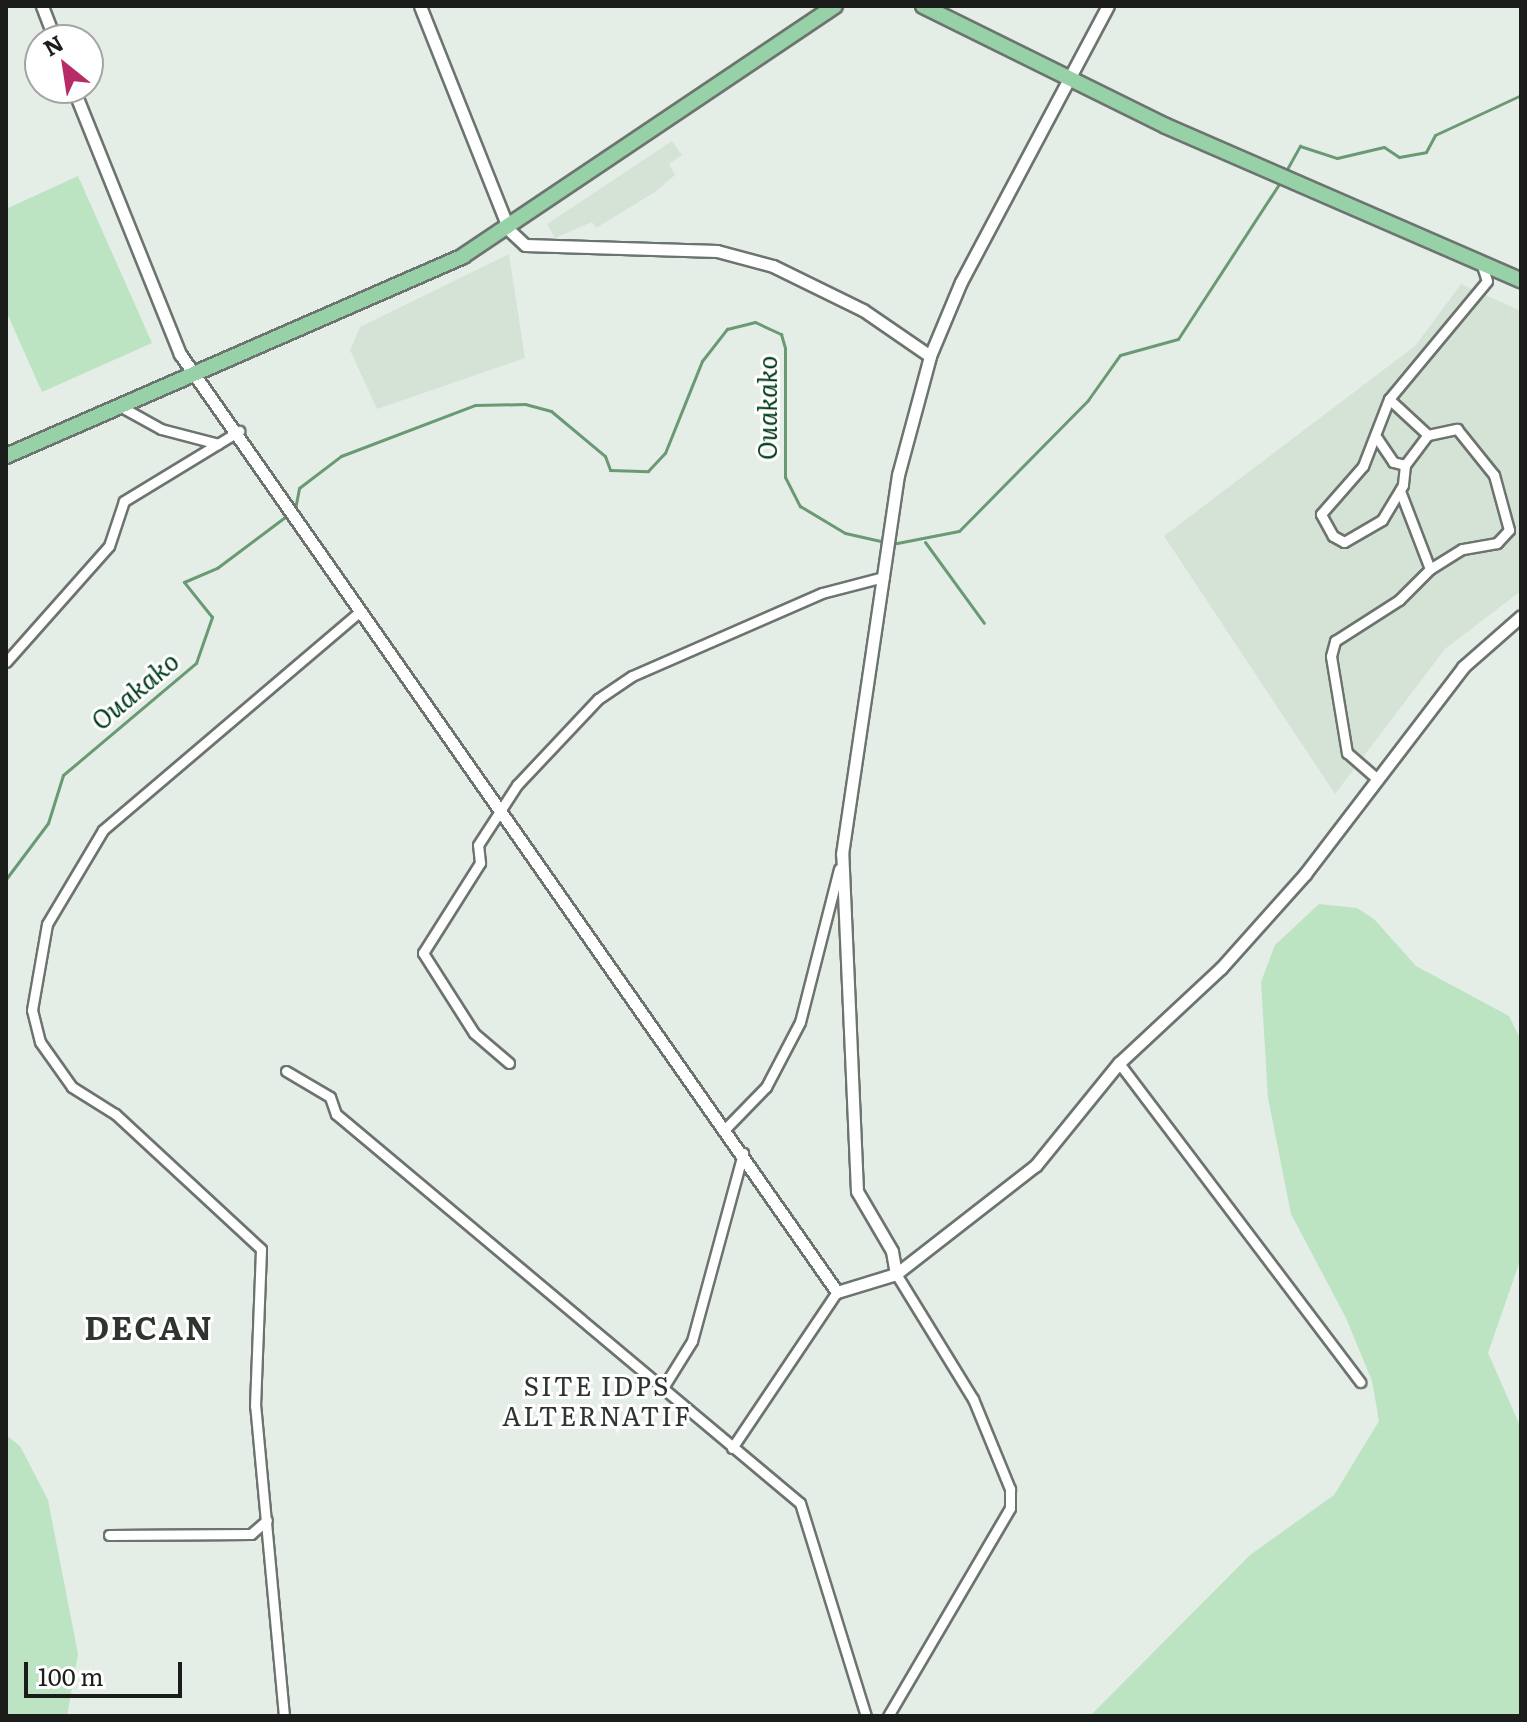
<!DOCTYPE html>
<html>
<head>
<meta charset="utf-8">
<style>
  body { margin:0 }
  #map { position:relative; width:1527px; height:1722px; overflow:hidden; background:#e5ede7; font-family:Literata,serif }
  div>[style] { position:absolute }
  .built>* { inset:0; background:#d5e3d7 }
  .green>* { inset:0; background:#bce4c3 }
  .stream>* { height:3px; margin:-1.5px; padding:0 1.5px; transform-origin:1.5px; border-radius:1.5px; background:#699a74 }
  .roads { filter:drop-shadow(2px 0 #6d746f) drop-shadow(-2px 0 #6d746f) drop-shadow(0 2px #6d746f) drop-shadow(0 -2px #6d746f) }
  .minor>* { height:9px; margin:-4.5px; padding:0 4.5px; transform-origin:4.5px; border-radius:4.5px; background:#fff }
  .tertiary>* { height:11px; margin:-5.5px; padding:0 5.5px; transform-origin:5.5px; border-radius:5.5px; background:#fff }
  .primary>* { height:14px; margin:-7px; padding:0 7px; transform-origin:7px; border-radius:7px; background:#97d1a7 }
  span { translate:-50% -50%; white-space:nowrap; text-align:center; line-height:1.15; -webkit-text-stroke:6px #fff; paint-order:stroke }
  .water-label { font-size:26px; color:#003c17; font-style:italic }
  .neighbourhood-label { font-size:26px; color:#2f3430; letter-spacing:2px }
  .district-label { font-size:32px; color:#2f3430; font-weight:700; letter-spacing:2px }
  .frame { position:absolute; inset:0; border:8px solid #1a1d1a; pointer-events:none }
  .north { position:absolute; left:24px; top:24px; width:80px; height:80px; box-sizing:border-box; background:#fff; border:2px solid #a3a5a3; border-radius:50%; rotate:330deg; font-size:22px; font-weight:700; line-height:32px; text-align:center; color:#1a1d1a }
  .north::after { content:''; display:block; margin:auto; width:28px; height:36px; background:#b72c66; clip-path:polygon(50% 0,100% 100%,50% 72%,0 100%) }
  .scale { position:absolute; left:24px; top:1662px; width:158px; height:36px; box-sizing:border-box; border:4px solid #1a1d1a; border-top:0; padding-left:10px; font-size:24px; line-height:28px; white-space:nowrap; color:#1a1d1a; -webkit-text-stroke:6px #fff; paint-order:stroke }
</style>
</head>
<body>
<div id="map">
  <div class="built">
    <i style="clip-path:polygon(672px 141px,682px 155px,669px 164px,675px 175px,655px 192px,596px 228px,592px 222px,555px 238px,547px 224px)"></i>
    <i style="clip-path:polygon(509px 254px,525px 358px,377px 409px,350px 350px,360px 327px)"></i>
    <i style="clip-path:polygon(1461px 284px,1521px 311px,1521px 591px,1445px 649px,1335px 794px,1164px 536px,1415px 346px)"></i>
  </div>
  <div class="green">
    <i style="clip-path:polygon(78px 176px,152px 343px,42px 392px,6px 311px,6px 209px)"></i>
    <i style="clip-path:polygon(1319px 904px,1357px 908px,1374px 919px,1416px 966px,1509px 1016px,1521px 1040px,1521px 1258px,1488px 1353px,1521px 1428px,1521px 1716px,1090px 1716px,1250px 1555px,1334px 1495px,1379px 1421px,1372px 1381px,1346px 1318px,1291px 1214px,1268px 1098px,1261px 982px,1275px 945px)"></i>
    <i style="clip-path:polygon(6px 1435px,20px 1446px,48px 1500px,78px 1654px,67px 1716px,6px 1716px)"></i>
  </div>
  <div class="stream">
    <i style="left:1286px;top:171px;width:29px;rotate:-61deg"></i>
    <i style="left:1300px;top:146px;width:39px;rotate:18deg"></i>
    <i style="left:1337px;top:158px;width:48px;rotate:-13.2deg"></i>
    <i style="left:1384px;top:147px;width:18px;rotate:34deg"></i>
    <i style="left:1399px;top:157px;width:27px;rotate:-10deg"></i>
    <i style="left:1426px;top:152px;width:19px;rotate:-62deg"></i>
    <i style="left:1435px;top:135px;width:95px;rotate:-24.9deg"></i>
    <i style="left:295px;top:509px;width:21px;rotate:-79deg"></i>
    <i style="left:299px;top:488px;width:53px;rotate:-37.3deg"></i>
    <i style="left:341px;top:456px;width:143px;rotate:-20.8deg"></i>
    <i style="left:475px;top:405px;width:50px;rotate:-1.1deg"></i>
    <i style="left:525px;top:404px;width:27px;rotate:15deg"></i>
    <i style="left:551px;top:411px;width:70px;rotate:39.8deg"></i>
    <i style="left:605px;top:456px;width:15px;rotate:70deg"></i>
    <i style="left:610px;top:470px;width:38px;rotate:2deg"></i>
    <i style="left:648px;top:471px;width:25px;rotate:-47deg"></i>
    <i style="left:665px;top:453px;width:99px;rotate:-68.1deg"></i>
    <i style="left:702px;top:361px;width:41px;rotate:-52deg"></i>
    <i style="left:727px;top:329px;width:29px;rotate:-14deg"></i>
    <i style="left:755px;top:322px;width:29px;rotate:25deg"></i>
    <i style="left:781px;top:334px;width:15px;rotate:74deg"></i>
    <i style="left:785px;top:348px;width:129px;rotate:90deg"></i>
    <i style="left:785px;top:477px;width:33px;rotate:63deg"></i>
    <i style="left:800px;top:506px;width:52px;rotate:31deg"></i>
    <i style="left:845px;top:533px;width:41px;rotate:12.7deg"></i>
    <i style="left:925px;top:542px;width:100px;rotate:53.9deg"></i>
    <i style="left:892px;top:544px;width:68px;rotate:-11deg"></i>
    <i style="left:959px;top:531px;width:184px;rotate:-45.4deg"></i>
    <i style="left:1088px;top:400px;width:55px;rotate:-54.6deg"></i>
    <i style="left:1120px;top:355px;width:60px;rotate:-15.4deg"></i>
    <i style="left:1178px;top:339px;width:189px;rotate:-56.9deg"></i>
    <i style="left:6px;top:879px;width:70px;rotate:-53.1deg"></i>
    <i style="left:48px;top:823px;width:50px;rotate:-72.6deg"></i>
    <i style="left:63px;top:775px;width:174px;rotate:-40.1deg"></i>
    <i style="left:196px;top:663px;width:49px;rotate:-70.8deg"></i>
    <i style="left:212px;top:617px;width:45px;rotate:-128.7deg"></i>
    <i style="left:184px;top:582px;width:36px;rotate:-23deg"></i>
    <i style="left:217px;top:568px;width:90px;rotate:-36.9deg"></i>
  </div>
  <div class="roads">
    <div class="minor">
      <i style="left:1389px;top:399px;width:53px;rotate:42.7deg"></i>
      <i style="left:1428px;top:435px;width:30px;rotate:-12deg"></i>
      <i style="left:1457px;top:429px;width:59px;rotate:51.2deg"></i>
      <i style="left:1494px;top:475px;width:57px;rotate:74.7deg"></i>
      <i style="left:1509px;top:530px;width:18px;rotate:133deg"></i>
      <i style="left:1497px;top:543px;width:36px;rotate:170deg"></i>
      <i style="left:1462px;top:549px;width:38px;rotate:148deg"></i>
      <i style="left:1430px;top:569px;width:84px;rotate:-111deg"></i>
      <i style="left:125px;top:409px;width:41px;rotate:29.1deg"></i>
      <i style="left:161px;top:429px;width:59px;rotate:14.7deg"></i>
      <i style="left:1377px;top:438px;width:29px;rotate:56deg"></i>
      <i style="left:1393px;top:462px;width:12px;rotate:14deg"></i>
      <i style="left:1405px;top:465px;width:38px;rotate:-53deg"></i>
      <i style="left:1405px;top:465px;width:20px;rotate:96deg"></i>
      <i style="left:1403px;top:485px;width:41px;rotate:121deg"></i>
      <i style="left:1382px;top:520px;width:44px;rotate:149.9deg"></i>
      <i style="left:1344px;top:542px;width:13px;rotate:-151deg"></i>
      <i style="left:1333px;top:536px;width:25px;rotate:-119deg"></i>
      <i style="left:1321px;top:514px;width:64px;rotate:-48.8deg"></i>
      <i style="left:1363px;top:466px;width:72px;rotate:-68.8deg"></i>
      <i style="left:1389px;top:399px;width:153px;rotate:-50.3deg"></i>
      <i style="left:1487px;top:281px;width:19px;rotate:-108deg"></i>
      <i style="left:6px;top:662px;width:155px;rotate:-48.4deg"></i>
      <i style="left:109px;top:546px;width:47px;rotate:-71.6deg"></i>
      <i style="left:124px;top:501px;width:135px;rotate:-31.3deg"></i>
      <i style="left:1375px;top:777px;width:37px;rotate:-139deg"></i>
      <i style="left:1347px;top:753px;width:98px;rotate:-99.4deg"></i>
      <i style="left:1331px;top:656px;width:16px;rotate:-75deg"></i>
      <i style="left:1335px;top:641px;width:76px;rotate:-32.6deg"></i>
      <i style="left:1399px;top:600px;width:44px;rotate:-45deg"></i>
      <i style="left:509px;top:1063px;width:46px;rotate:-139.4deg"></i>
      <i style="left:474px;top:1033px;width:95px;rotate:-122.5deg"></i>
      <i style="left:423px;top:953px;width:107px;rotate:-57.7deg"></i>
      <i style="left:480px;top:863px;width:18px;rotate:-96deg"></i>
      <i style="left:478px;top:845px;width:72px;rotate:-57deg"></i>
      <i style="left:517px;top:785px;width:118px;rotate:-46.7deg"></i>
      <i style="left:598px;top:699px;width:41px;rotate:-34.1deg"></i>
      <i style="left:632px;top:676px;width:207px;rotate:-23.6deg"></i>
      <i style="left:822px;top:593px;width:64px;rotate:-14.5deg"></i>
      <i style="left:1119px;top:1063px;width:400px;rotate:52.9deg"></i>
      <i style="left:286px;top:1071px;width:51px;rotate:30.6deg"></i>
      <i style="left:330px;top:1097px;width:18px;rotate:71deg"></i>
      <i style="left:336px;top:1114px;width:605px;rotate:39.98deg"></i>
      <i style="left:800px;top:1503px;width:223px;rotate:72.8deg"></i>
      <i style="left:726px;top:1128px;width:57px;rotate:-45.7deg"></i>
      <i style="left:766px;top:1087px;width:73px;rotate:-62.4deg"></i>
      <i style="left:800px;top:1022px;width:158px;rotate:-75.7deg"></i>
      <i style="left:661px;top:1391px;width:59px;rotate:-58.2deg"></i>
      <i style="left:692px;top:1341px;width:195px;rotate:-74.8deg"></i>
      <i style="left:732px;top:1448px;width:188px;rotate:-56.1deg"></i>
      <i style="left:109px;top:1535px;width:142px;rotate:-0.4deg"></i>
      <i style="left:251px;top:1534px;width:21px;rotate:-41deg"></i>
      <i style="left:284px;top:1716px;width:311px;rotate:-95.3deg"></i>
      <i style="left:255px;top:1406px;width:157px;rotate:-87.8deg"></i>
      <i style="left:261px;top:1249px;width:199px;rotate:-137.2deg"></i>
      <i style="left:115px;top:1114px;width:51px;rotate:-147.9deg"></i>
      <i style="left:72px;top:1087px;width:55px;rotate:-125.4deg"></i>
      <i style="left:40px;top:1042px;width:33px;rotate:-104deg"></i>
      <i style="left:32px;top:1010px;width:87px;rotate:-80.1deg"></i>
      <i style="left:47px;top:924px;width:109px;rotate:-59.2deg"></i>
      <i style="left:103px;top:830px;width:336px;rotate:-40.4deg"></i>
      <i style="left:888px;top:1716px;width:241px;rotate:-59.6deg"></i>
      <i style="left:1010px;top:1508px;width:19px;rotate:-90deg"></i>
      <i style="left:1010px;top:1489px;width:97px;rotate:-112.3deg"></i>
      <i style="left:973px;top:1399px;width:147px;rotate:-121.6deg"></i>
    </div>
    <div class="tertiary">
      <i style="left:42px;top:6px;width:36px;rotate:69deg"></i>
      <i style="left:420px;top:6px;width:241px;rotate:68.3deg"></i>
      <i style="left:509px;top:230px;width:22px;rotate:43deg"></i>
      <i style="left:525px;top:245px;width:192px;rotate:1.8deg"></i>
      <i style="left:717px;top:251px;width:58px;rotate:15deg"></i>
      <i style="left:773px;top:266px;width:100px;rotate:26.1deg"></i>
      <i style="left:863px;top:310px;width:81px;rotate:34.5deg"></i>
      <i style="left:73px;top:88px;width:287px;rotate:68.1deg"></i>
      <i style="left:180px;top:354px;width:1145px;rotate:54.99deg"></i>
      <i style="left:837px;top:1292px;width:62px;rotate:-17deg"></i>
      <i style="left:896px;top:1274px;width:177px;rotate:-37.9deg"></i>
      <i style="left:1036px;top:1165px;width:132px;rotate:-50.9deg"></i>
      <i style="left:1119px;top:1063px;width:139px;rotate:-43deg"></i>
      <i style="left:1221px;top:968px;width:126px;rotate:-48.2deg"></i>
      <i style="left:1305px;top:874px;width:260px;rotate:-52.6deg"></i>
      <i style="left:1463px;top:667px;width:77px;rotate:-41.3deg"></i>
      <i style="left:896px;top:1274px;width:23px;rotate:-100deg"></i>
      <i style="left:892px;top:1251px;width:69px;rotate:-120.3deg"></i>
      <i style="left:857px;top:1191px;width:337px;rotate:-92.5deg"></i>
      <i style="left:842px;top:854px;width:383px;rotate:-81.6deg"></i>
      <i style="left:898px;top:475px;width:123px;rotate:-74.9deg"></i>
      <i style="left:930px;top:356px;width:80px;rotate:-67.3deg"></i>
      <i style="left:961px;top:282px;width:313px;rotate:-62deg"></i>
    </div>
    <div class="primary">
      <i style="left:923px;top:6px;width:271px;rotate:26.3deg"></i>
      <i style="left:1166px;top:126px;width:387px;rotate:23.5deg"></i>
      <i style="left:6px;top:456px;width:499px;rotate:-23.6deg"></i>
      <i style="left:463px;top:256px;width:448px;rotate:-33.9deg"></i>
    </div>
  </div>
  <div class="water-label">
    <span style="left:766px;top:408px;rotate:-90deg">Ouakako</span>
    <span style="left:134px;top:690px;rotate:-40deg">Ouakako</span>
  </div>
  <div class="neighbourhood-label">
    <span style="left:597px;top:1400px">SITE IDPS<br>ALTERNATIF</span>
  </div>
  <div class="district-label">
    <span style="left:149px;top:1326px">DECAN</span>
  </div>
  <div class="frame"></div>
  <div class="north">N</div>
  <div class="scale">100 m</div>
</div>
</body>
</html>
